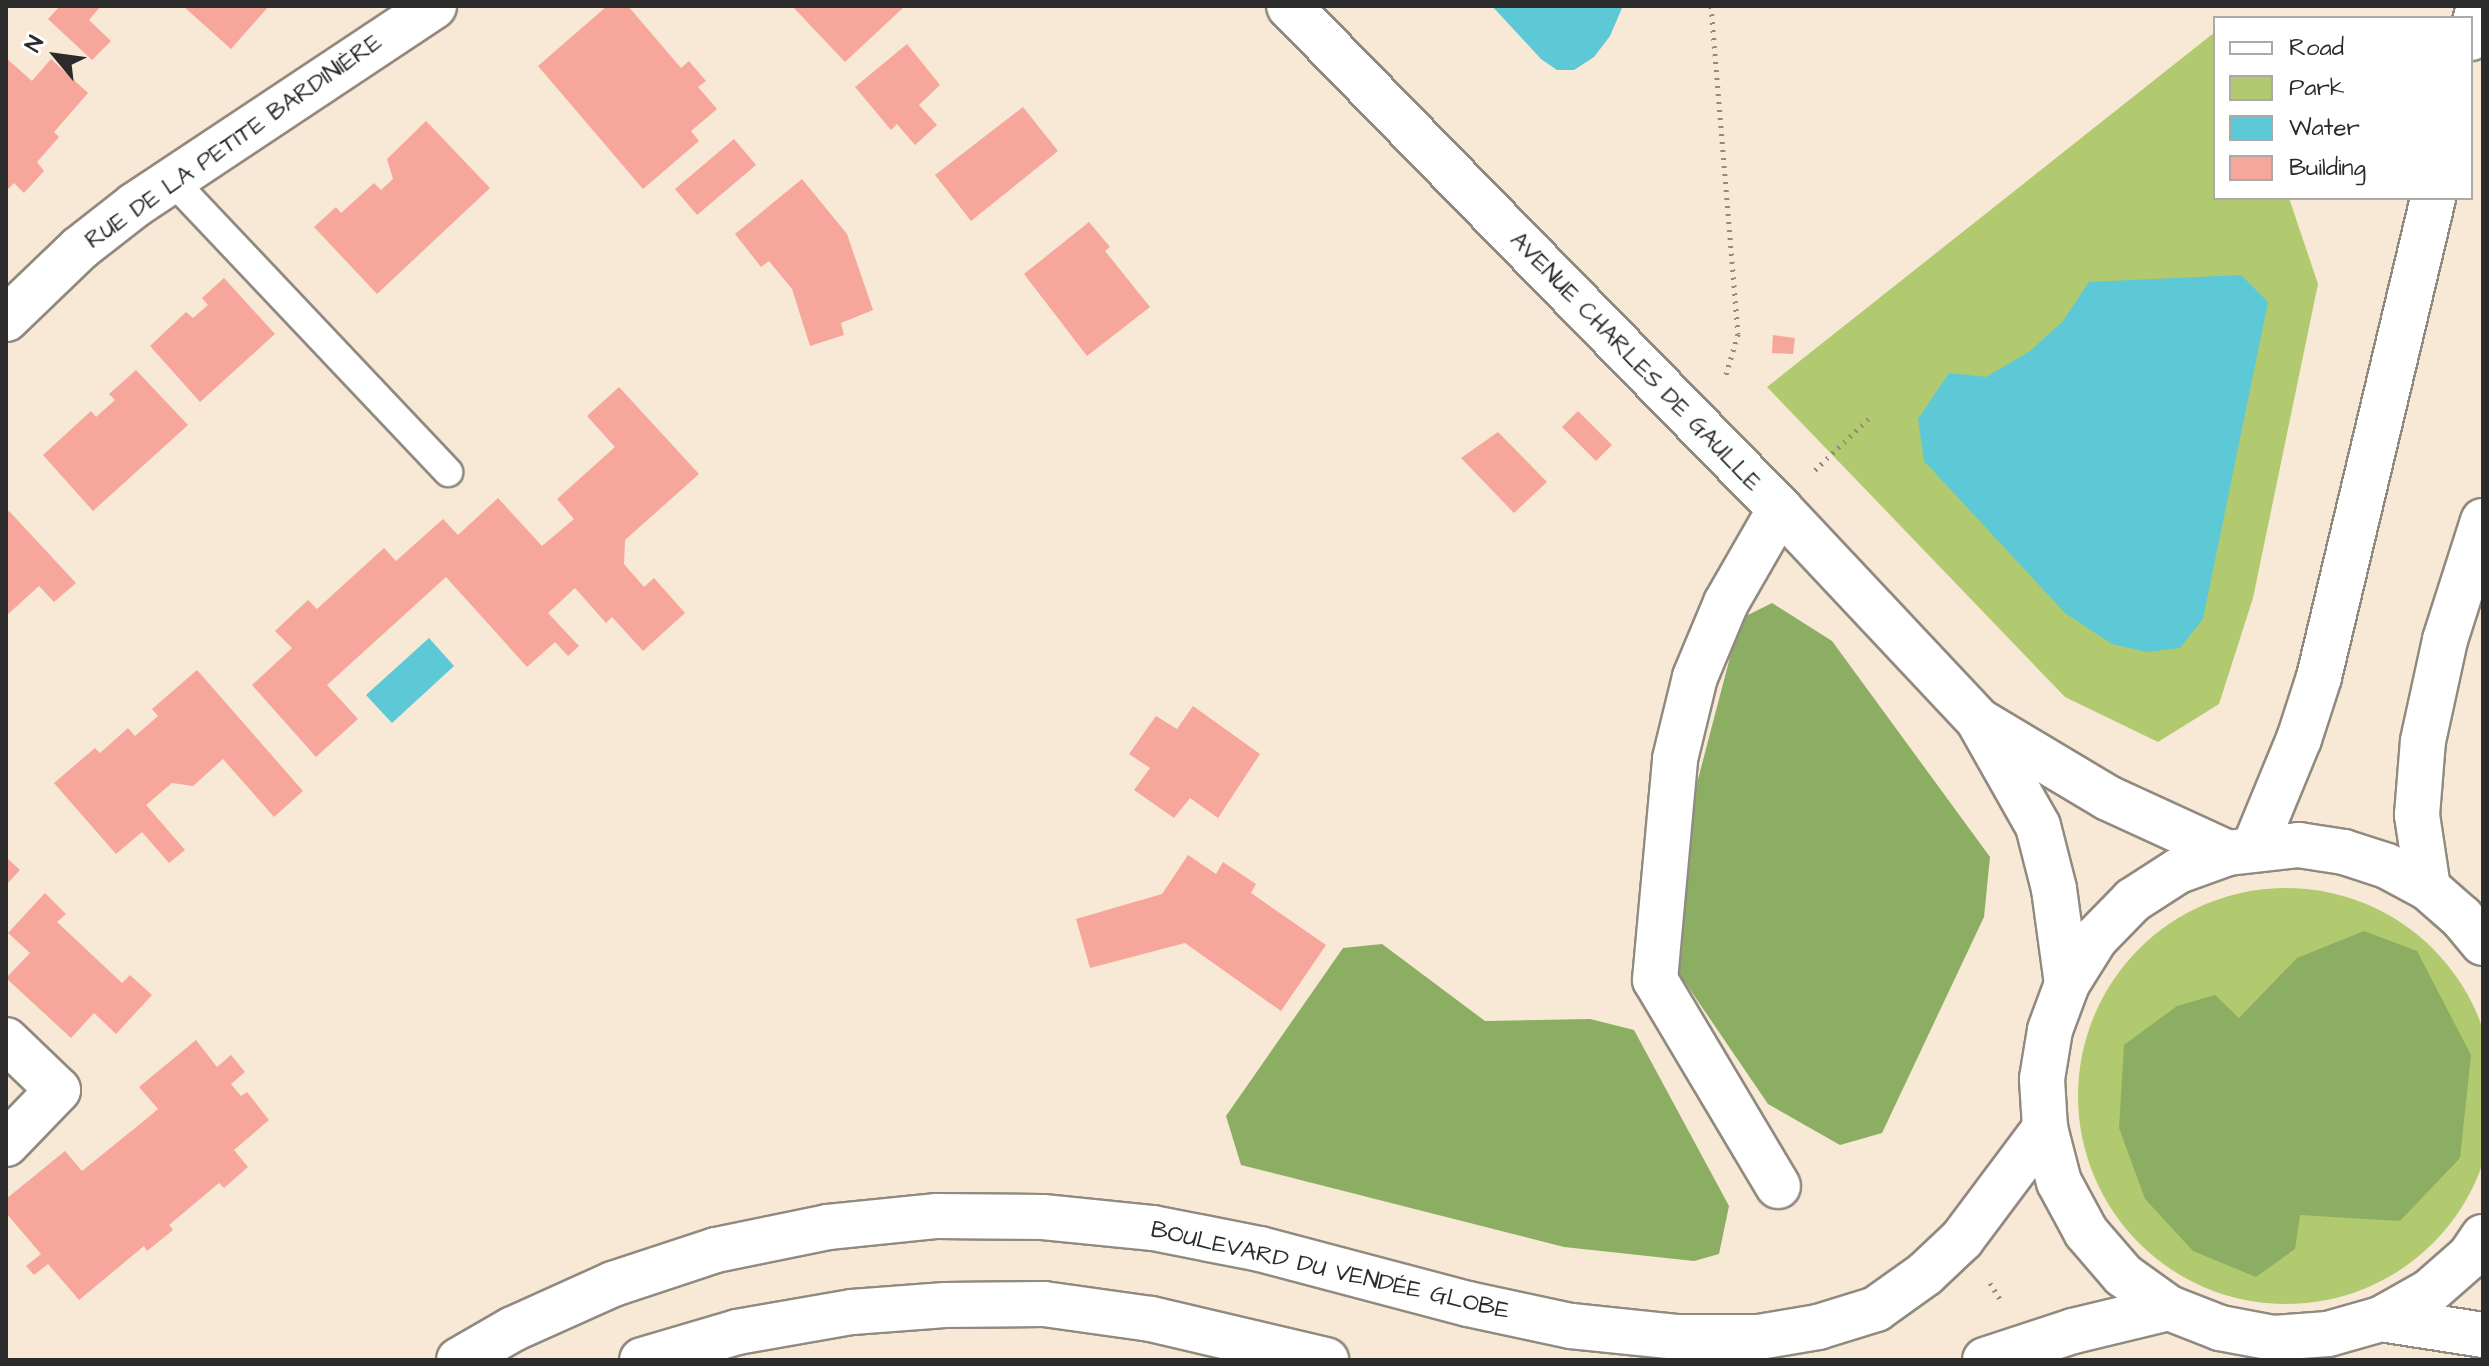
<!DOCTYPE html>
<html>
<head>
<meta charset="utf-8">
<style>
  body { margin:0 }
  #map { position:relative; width:2489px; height:1366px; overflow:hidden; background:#f7e9d5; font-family:"Architects Daughter",sans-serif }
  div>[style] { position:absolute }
  .green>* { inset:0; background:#b1ca6f }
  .round { border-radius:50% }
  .forest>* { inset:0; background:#8cae62 }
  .water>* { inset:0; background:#5dc8d6 }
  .building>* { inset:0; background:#f7a69c }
  .path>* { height:5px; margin-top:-2.5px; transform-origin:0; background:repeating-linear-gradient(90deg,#918a80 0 2px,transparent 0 8px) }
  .roads { filter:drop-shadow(2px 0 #918a80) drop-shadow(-2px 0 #918a80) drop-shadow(0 2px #918a80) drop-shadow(0 -2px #918a80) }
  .service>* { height:28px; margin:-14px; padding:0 14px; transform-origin:14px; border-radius:14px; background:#fff }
  .minor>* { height:44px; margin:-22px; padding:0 22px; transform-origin:22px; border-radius:22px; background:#fff }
  .secondary>* { height:44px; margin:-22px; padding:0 22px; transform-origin:22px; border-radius:22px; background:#fff }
  .primary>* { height:44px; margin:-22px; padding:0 22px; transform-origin:22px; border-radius:22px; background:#fff }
  .trunk>* { height:44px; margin:-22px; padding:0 22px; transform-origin:22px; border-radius:22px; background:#fff }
  span { translate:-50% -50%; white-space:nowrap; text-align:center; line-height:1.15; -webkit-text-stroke:7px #fff; paint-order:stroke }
  .street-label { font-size:24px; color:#2b2b2b }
  .frame { position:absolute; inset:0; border:8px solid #2b2b2b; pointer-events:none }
  .legend { position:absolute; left:2213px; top:16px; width:260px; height:184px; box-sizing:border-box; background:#fff; border:2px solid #aaa; margin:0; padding:10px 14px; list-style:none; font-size:24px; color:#2b2b2b }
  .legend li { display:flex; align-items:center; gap:16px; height:40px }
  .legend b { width:40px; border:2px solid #aaa }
  .north { position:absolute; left:16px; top:16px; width:80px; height:80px; -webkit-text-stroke:6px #fff; paint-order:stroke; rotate:299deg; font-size:22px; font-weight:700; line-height:32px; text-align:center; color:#2b2b2b }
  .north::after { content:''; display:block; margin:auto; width:28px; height:36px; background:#2b2b2b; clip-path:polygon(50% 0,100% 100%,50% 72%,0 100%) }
</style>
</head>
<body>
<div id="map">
  <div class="green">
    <i style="clip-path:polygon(2215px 32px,2215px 198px,2289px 198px,2318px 284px,2253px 598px,2219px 704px,2158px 742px,2065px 697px,1767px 387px)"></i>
    <i class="round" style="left:2078px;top:888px;width:416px;height:416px"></i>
  </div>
  <div class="forest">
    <i style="clip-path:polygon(1772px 603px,1832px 641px,1990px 857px,1984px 917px,1882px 1133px,1840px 1145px,1768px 1104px,1678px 972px,1696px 787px,1740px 619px)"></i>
    <i style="clip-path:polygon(2364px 931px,2417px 951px,2471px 1055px,2460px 1158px,2400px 1221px,2300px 1215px,2295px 1249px,2256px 1277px,2193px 1251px,2145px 1199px,2119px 1128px,2124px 1045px,2177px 1006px,2215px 995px,2239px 1018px,2297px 958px)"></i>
    <i style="clip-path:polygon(1382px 944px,1485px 1021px,1590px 1019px,1634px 1030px,1729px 1206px,1719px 1254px,1694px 1261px,1564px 1247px,1241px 1165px,1226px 1116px,1343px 948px)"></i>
  </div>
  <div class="water">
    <i style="clip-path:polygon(1492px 6px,1621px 6px,1622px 8px,1610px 36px,1594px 57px,1574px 70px,1557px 70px,1541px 59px)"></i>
    <i style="clip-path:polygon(2241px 275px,2268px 302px,2203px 619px,2180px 648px,2147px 652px,2112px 644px,2065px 613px,1924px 461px,1918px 419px,1949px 373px,1986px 377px,2030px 351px,2063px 321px,2089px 282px)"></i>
    <i style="clip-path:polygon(429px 638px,454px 666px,392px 723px,366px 695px)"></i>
  </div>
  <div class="building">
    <i style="clip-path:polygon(60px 6px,101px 6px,89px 20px,111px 41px,92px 60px,48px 19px)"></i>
    <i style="clip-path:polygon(183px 6px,269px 6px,231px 49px)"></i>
    <i style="clip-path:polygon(607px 6px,628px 6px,681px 68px,689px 61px,706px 81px,698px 87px,717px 109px,691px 131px,699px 141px,643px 189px,538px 66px)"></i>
    <i style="clip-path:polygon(792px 6px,905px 6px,845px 62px)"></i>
    <i style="clip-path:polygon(907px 44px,940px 85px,919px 105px,937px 125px,915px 145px,897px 124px,891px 130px,855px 87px)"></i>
    <i style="clip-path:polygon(6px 58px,32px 81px,51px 59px,88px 93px,54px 132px,59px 137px,37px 162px,44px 171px,24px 193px,14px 183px,6px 191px)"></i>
    <i style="clip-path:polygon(1023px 107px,1058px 151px,971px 221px,935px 175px)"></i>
    <i style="clip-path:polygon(426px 121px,490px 188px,377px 294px,314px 227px,336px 207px,341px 213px,374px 183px,381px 190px,393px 179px,387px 159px)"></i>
    <i style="clip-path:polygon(734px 139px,756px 165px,697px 215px,675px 189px)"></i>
    <i style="clip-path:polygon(802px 179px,847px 234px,873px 310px,841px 323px,844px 335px,810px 346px,792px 289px,769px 261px,761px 267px,735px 234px)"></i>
    <i style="clip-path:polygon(1089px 222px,1110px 247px,1105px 251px,1150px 307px,1087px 356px,1024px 274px)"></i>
    <i style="clip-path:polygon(224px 278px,275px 334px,200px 402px,150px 346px,186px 312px,193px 318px,208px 305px,202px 298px)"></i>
    <i style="clip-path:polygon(1773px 335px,1795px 338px,1793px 354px,1772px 353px)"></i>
    <i style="clip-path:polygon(136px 370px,188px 425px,93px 511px,43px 455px,91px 411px,96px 417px,115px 400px,109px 394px)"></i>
    <i style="clip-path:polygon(619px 387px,699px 474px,625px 540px,624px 564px,644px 587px,654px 578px,685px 613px,643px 651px,612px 617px,606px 623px,575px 588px,548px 613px,579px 646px,568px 656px,555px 642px,527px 667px,446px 577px,327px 685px,358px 719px,316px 757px,252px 685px,292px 648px,275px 631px,308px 600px,317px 609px,384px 548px,396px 561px,443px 519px,458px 535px,498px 498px,542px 546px,574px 519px,557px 499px,615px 447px,587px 416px)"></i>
    <i style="clip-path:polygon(1578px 411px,1612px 445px,1596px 461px,1562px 427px)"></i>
    <i style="clip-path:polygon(1498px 432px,1547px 482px,1514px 513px,1461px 458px)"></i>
    <i style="clip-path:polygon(9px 511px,76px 583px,54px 602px,39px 586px,6px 616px,6px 513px)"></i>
    <i style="clip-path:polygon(197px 670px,303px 791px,274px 817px,223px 759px,193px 786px,172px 783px,146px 805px,185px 850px,169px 863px,142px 832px,116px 854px,54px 783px,95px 748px,100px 753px,128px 728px,135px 736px,158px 716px,152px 709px)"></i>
    <i style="clip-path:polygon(1193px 706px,1260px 754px,1218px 818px,1190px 798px,1174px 818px,1134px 790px,1150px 768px,1129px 754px,1156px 716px,1177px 729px)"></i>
    <i style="clip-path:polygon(1188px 855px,1216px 874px,1223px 862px,1256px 884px,1251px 893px,1326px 945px,1281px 1011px,1185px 943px,1090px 968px,1076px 919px,1162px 894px)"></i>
    <i style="clip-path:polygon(6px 857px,20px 870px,6px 885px)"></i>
    <i style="clip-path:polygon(45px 893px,66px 914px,57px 922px,122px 983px,130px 975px,152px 995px,116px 1034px,94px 1013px,71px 1038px,6px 978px,30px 953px,8px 933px)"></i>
    <i style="clip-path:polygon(196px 1040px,217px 1067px,231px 1055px,245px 1072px,231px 1084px,241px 1096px,247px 1092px,269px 1120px,234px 1150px,248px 1167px,224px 1188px,219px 1183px,169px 1225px,173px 1230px,147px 1251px,144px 1246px,79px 1300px,48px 1264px,34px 1275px,26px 1266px,41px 1254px,6px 1213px,6px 1199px,65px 1151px,82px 1171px,145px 1120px,158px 1109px,139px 1087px)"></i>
  </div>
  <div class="path">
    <i style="left:1711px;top:6px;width:329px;rotate:85.3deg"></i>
    <i style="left:1738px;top:334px;width:46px;rotate:106.5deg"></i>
    <i style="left:1815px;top:470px;width:74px;rotate:-43.9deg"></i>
    <i style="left:1990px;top:1283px;width:22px;rotate:58deg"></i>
  </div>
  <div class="roads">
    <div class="service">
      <i style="left:172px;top:180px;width:402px;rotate:46.6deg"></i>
    </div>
    <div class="minor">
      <i style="left:6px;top:319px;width:103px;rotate:-43.8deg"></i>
      <i style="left:80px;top:248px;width:70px;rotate:-38deg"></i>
      <i style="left:135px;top:205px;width:359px;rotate:-33.6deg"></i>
      <i style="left:6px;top:1040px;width:72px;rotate:43.9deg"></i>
      <i style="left:58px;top:1090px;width:75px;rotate:133.9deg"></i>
      <i style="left:1778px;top:1186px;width:240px;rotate:-120.8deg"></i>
      <i style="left:1655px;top:980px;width:222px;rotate:-84.8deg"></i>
      <i style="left:1675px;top:759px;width:84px;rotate:-76.3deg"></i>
      <i style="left:1695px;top:677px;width:80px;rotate:-67.3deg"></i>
      <i style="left:1726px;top:603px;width:108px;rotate:-60.1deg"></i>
    </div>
    <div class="secondary">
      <i style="left:1289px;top:6px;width:703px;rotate:45.69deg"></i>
      <i style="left:1780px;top:509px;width:289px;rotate:46.8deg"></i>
      <i style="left:1978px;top:720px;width:122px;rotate:60.5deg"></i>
      <i style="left:2038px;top:826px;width:65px;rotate:75.7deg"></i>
      <i style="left:2054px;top:889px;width:96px;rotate:82.2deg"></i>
      <i style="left:1979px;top:721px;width:150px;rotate:30.8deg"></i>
      <i style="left:2108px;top:798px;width:132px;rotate:24.6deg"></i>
    </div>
    <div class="primary">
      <i style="left:2381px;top:1319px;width:103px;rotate:8.9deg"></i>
      <i style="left:459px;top:1360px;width:62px;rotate:-29.9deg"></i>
      <i style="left:513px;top:1329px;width:110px;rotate:-24.2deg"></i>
      <i style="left:613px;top:1284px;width:108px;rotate:-18.3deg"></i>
      <i style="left:716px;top:1250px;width:114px;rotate:-11.6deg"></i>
      <i style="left:828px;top:1227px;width:110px;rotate:-5.8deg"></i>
      <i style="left:937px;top:1216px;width:106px;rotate:0.5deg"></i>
      <i style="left:1043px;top:1217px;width:111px;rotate:5.7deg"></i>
      <i style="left:1153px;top:1228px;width:109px;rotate:11.1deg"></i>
      <i style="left:1260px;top:1249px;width:215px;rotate:14.8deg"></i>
      <i style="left:1468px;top:1304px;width:105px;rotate:12.1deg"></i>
      <i style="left:1571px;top:1326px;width:108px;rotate:5.9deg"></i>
      <i style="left:1678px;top:1337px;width:81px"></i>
      <i style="left:1759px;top:1337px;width:60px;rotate:-9.6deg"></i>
      <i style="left:1818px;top:1327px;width:61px;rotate:-17.2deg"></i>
      <i style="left:1876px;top:1309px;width:60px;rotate:-35.5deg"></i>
      <i style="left:1925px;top:1274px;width:51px;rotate:-43.4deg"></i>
      <i style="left:1962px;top:1239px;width:139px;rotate:-53.2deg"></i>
      <i style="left:642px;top:1360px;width:99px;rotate:-16.4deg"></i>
      <i style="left:737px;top:1332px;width:117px;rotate:-9.9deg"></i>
      <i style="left:852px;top:1312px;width:93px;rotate:-4.3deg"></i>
      <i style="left:945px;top:1305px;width:99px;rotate:-0.6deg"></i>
      <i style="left:1044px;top:1304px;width:108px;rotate:8deg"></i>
      <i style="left:1151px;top:1319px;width:180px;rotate:13.2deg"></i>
      <i style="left:1985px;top:1360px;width:93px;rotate:-18.2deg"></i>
      <i style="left:2073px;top:1331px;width:99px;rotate:-13.5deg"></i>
    </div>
    <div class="trunk">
      <i style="left:2471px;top:38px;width:33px;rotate:-76deg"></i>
      <i style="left:2254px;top:848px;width:118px;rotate:-67.6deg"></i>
      <i style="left:2299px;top:739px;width:65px;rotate:-72.1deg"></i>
      <i style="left:2319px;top:677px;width:492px;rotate:-76.6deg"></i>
      <i style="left:2428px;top:888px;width:74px;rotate:-98.6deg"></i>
      <i style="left:2417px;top:815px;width:74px;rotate:-85.4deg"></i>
      <i style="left:2423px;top:741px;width:103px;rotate:-77.7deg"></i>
      <i style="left:2445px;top:640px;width:125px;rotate:-72.3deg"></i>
      <i style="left:2483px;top:943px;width:34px;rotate:-130deg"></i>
      <i style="left:2461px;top:917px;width:44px;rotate:-138.7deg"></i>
      <i style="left:2428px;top:888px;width:47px;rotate:-151.8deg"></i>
      <i style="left:2387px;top:866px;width:45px;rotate:-162deg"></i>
      <i style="left:2344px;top:852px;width:46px;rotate:-171.2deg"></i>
      <i style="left:2299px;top:845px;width:71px;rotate:173.6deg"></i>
      <i style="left:2228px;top:853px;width:53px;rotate:160.2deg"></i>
      <i style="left:2178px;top:871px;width:54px;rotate:147.2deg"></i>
      <i style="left:2133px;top:900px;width:54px;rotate:134.3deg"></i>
      <i style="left:2095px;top:939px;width:53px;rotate:121.9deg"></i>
      <i style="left:2067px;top:984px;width:49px;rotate:110.3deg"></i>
      <i style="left:2050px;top:1030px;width:50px;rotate:99.3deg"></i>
      <i style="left:2042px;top:1079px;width:49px;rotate:86.5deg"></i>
      <i style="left:2045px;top:1128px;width:56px;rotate:75.5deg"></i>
      <i style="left:2059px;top:1182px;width:57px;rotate:61.6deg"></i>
      <i style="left:2086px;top:1232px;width:57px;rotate:49.3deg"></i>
      <i style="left:2123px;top:1275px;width:57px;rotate:35.7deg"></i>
      <i style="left:2169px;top:1308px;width:55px;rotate:21.4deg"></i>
      <i style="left:2220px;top:1328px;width:55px;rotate:10.5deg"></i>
      <i style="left:2274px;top:1338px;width:54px;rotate:-4.2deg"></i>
      <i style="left:2328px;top:1334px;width:55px;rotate:-15.8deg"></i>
      <i style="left:2381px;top:1319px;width:55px;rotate:-29.4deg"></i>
      <i style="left:2429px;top:1292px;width:55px;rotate:-41.3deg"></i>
      <i style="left:2470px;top:1256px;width:23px;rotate:-56deg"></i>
    </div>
  </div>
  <div class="street-label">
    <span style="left:234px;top:142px;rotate:-35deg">RUE DE LA PETITE BARDINIÈRE</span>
    <span style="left:1635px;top:362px;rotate:46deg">AVENUE CHARLES DE GAULLE</span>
    <span style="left:1330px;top:1271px;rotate:13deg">BOULEVARD DU VENDÉE GLOBE</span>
  </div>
  <div class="frame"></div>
  <ul class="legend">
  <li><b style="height:10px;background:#fff"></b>Road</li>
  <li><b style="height:22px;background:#b1ca6f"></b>Park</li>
  <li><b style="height:22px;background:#5dc8d6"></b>Water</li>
  <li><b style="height:22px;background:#f7a69c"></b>Building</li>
  </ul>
  <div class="north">N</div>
</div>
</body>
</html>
